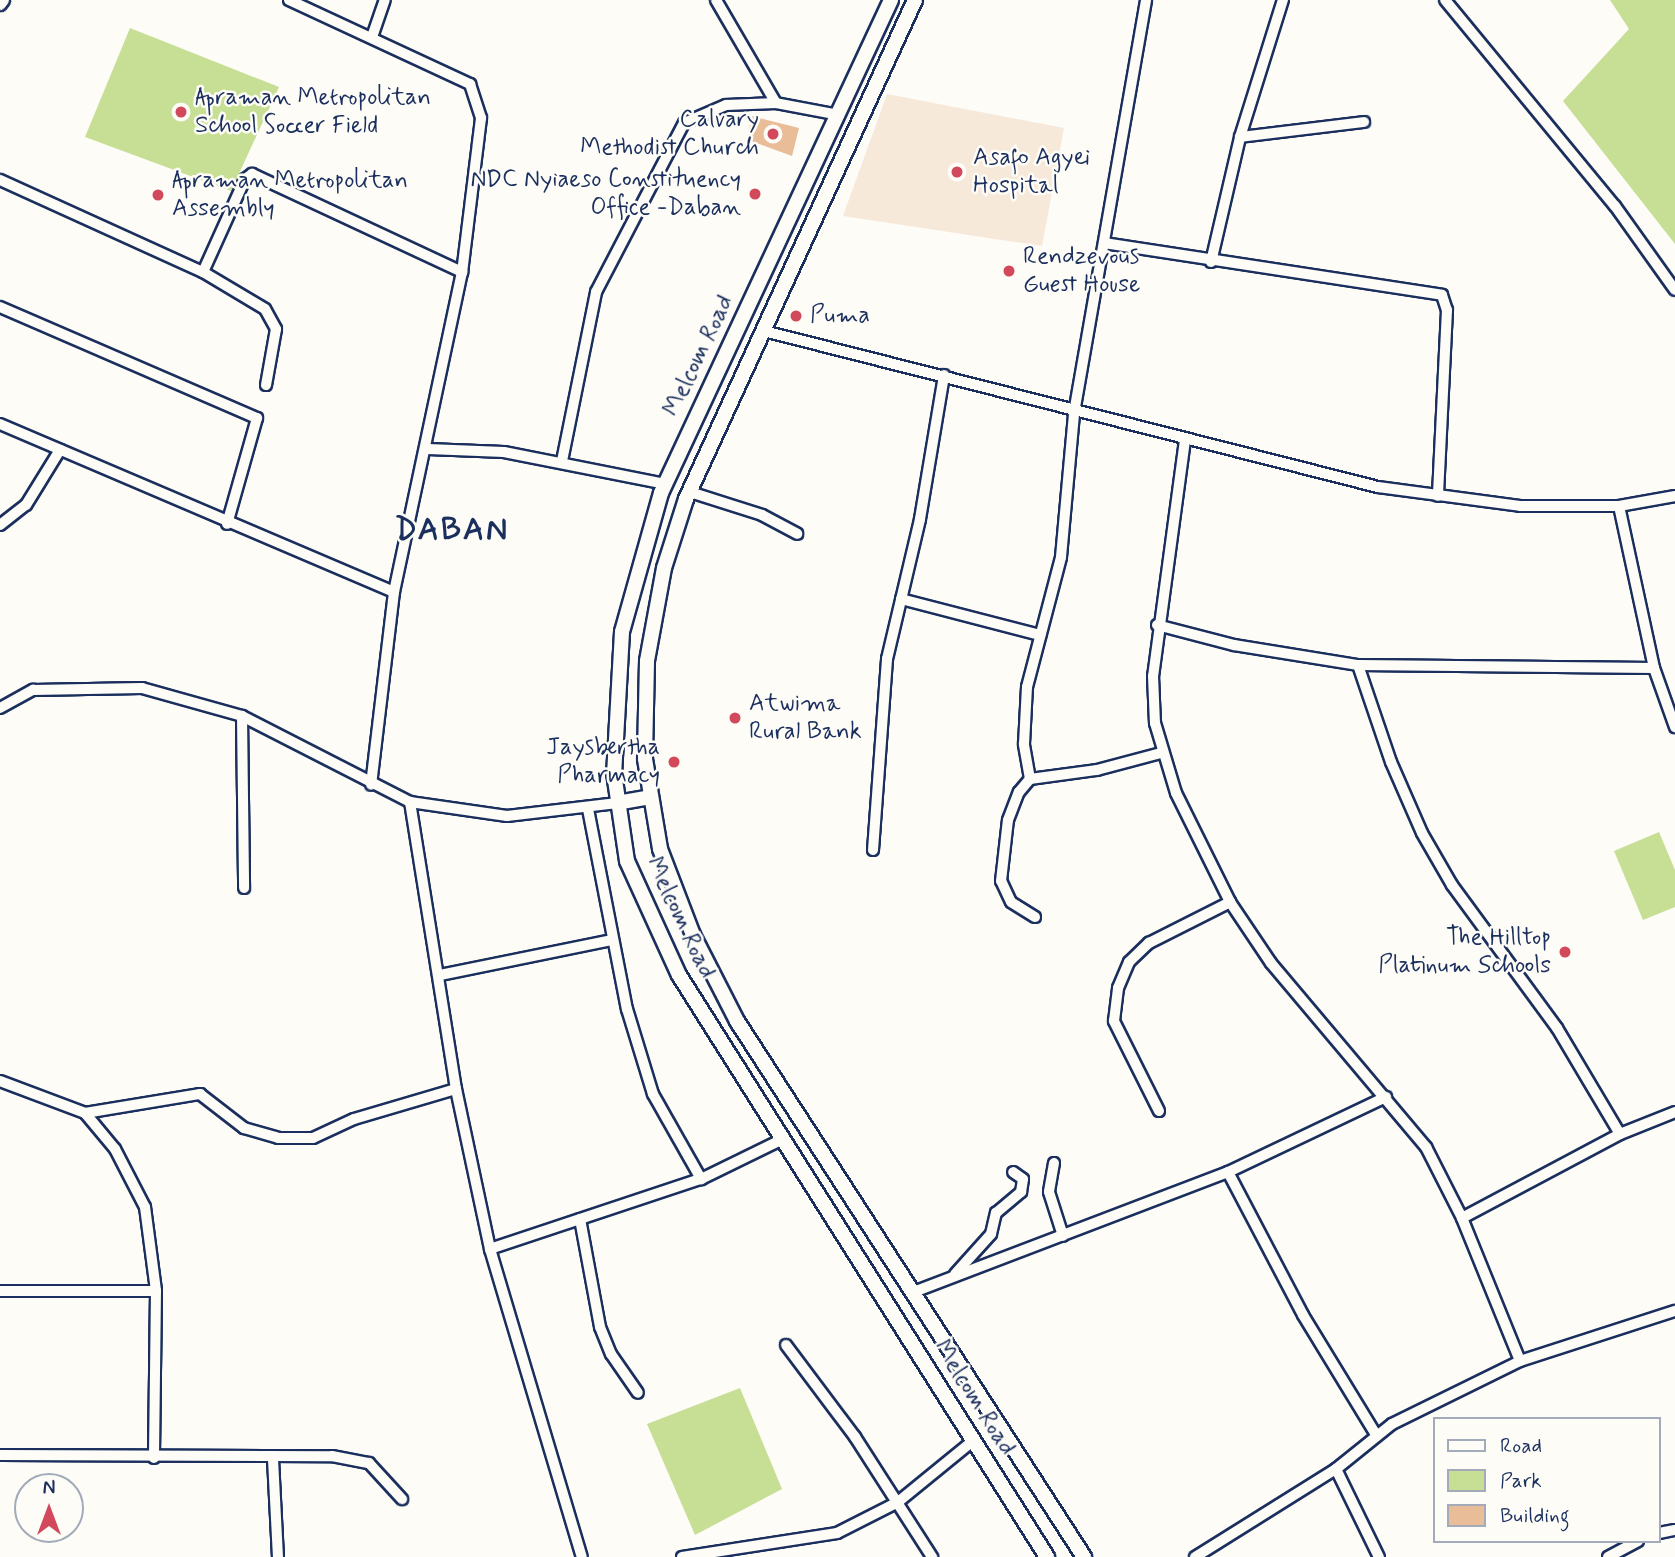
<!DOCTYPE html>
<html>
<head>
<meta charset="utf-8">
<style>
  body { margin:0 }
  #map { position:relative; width:1675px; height:1557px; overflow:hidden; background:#fdfcf7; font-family:Mynerve,sans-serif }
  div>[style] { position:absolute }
  .built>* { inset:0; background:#f7e9da }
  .green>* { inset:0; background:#c6df95 }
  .building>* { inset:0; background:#e8bd97 }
  .roads { filter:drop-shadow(2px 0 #1b2f5e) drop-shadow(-2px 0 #1b2f5e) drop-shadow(0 2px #1b2f5e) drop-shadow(0 -2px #1b2f5e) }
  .minor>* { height:10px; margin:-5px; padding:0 5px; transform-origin:5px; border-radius:5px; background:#fdfcf7 }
  .tertiary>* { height:12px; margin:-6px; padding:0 6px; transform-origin:6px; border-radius:6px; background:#fdfcf7 }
  .secondary>* { height:14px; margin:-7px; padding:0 7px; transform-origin:7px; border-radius:7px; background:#fdfcf7 }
  .dots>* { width:19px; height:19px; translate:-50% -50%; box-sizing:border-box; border:4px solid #fdfcf7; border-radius:50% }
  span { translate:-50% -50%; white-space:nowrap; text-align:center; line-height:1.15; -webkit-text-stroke:5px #fdfcf7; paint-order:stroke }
  .poi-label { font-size:24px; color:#1b2f5e }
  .left { translate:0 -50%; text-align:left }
  .right { translate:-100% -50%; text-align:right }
  .street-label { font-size:24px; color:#1b2f5e }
  .district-label { font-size:32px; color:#1b2f5e; font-weight:700; letter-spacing:2px }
  .legend { position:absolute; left:1433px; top:1417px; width:228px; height:126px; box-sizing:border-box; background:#fdfcf7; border:2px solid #a3aaba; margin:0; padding:9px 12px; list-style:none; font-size:21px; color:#1b2f5e }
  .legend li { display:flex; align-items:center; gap:14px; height:35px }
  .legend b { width:35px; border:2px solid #a3aaba }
  .north { position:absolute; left:14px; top:1473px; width:70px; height:70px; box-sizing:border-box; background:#fdfcf7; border:2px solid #a3aaba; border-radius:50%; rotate:0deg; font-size:19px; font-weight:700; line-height:28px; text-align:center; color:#1b2f5e }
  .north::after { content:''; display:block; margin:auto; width:24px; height:32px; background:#d1495b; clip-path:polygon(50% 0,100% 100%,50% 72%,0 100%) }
</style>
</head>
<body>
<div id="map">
  <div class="built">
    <i style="clip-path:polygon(887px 94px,1064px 128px,1042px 246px,843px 216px)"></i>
  </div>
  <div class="green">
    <i style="clip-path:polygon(1610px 0,1675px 0,1675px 244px,1563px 101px,1629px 29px)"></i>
    <i style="clip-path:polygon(130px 28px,279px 87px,231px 191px,85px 137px)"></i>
    <i style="clip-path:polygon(1659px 832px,1675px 870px,1675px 907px,1643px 920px,1614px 851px)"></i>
    <i style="clip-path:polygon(740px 1388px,782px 1489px,695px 1535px,647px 1424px)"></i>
  </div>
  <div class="building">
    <i style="clip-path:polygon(751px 116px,799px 128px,792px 156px,748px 140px)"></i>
  </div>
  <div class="roads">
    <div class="minor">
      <i style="left:289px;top:0;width:200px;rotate:24.9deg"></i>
      <i style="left:470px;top:84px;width:36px;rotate:72deg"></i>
      <i style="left:481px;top:118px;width:155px;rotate:97deg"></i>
      <i style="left:462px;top:272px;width:327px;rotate:102deg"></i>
      <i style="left:394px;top:592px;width:194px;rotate:96.8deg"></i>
      <i style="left:716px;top:0;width:119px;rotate:59.8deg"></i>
      <i style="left:1445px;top:0;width:267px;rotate:50.5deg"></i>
      <i style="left:1615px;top:206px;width:103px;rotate:54.5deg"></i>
      <i style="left:372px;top:37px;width:39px;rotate:-71deg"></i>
      <i style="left:1240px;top:137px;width:125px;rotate:-6.9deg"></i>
      <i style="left:0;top:180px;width:223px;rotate:24.4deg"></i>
      <i style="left:203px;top:272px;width:72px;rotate:30.8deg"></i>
      <i style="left:265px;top:309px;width:23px;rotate:61deg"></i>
      <i style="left:276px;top:329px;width:57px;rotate:100.1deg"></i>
      <i style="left:1104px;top:243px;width:342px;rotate:8.7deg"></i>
      <i style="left:1442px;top:295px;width:16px;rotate:72deg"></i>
      <i style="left:1447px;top:310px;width:186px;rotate:92.8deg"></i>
      <i style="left:1211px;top:262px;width:128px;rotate:-76.9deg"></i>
      <i style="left:1240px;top:137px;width:144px;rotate:-72.6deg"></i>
      <i style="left:203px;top:272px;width:102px;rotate:-65.7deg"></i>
      <i style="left:245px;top:179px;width:9px;rotate:-36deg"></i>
      <i style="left:252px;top:174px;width:232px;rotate:25deg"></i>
      <i style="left:0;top:307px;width:280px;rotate:23.4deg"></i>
      <i style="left:257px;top:418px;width:110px;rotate:105.8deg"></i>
      <i style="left:764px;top:331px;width:634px;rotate:14.26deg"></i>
      <i style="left:1378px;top:487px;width:143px;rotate:7.6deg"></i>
      <i style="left:1520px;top:506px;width:99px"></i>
      <i style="left:1619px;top:506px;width:57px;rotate:-10.1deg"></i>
      <i style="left:0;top:424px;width:428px;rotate:23.1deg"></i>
      <i style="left:1185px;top:440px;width:238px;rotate:97.7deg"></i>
      <i style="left:1153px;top:676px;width:47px;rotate:87.6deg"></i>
      <i style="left:1155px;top:723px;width:73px;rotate:73.3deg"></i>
      <i style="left:1176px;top:793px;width:122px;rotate:63.6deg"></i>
      <i style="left:1230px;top:902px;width:73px;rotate:56.1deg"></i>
      <i style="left:1271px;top:963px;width:241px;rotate:49.9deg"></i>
      <i style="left:1426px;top:1147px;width:80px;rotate:63.1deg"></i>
      <i style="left:1462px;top:1218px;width:154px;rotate:67.9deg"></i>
      <i style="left:428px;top:449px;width:76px;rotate:2.3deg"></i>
      <i style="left:504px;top:452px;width:164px;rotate:11.2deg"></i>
      <i style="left:562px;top:461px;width:172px;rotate:-78.6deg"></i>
      <i style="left:596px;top:292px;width:191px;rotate:-62.5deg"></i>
      <i style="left:684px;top:123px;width:46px;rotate:-23.2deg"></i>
      <i style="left:726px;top:105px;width:50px;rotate:-2.3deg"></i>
      <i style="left:776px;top:103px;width:64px;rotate:10.8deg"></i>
      <i style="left:690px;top:492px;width:76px;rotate:17.7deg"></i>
      <i style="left:762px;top:515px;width:40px;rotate:28deg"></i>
      <i style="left:1619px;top:506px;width:166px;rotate:77.8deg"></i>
      <i style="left:1654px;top:668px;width:63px;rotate:70.4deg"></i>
      <i style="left:0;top:525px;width:33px;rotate:-38deg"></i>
      <i style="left:26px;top:505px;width:65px;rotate:-58.3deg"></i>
      <i style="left:901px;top:599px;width:144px;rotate:14.5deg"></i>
      <i style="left:1157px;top:625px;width:80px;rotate:14.6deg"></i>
      <i style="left:1234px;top:645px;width:126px;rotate:9.2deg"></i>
      <i style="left:1358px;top:665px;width:296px;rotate:0.6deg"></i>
      <i style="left:1358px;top:665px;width:102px;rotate:71.2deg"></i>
      <i style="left:1391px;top:762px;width:77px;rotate:66.4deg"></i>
      <i style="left:1422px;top:833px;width:60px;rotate:60deg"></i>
      <i style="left:1452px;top:885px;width:177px;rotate:53.7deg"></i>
      <i style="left:1557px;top:1028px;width:123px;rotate:59.3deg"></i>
      <i style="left:0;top:708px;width:38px;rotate:-29deg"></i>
      <i style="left:33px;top:690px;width:109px;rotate:-1.1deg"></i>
      <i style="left:142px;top:688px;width:104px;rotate:15.6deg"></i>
      <i style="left:242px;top:716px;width:189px;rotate:27.1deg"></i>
      <i style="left:410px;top:802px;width:98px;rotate:8.2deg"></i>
      <i style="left:507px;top:816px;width:111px;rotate:-6.7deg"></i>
      <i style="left:242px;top:716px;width:172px;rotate:89.3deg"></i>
      <i style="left:1030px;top:779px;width:36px;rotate:-100deg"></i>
      <i style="left:1024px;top:744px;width:57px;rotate:-87deg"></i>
      <i style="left:1027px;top:687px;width:134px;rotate:-75.3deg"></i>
      <i style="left:1061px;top:557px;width:145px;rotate:-84.8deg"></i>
      <i style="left:1074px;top:413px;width:419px;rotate:-80.1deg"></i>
      <i style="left:410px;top:802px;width:291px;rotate:80.9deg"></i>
      <i style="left:456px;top:1089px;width:164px;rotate:78deg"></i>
      <i style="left:490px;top:1249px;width:321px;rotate:73.4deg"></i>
      <i style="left:588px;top:809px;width:204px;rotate:79deg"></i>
      <i style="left:627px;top:1009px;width:89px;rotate:73deg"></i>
      <i style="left:653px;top:1094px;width:98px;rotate:60.5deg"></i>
      <i style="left:873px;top:850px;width:192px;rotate:-85.8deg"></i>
      <i style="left:887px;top:659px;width:144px;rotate:-76.7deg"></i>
      <i style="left:920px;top:519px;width:146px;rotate:-80.5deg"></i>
      <i style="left:1035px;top:917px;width:28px;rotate:-148deg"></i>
      <i style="left:1011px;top:902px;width:23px;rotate:-115deg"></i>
      <i style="left:1001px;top:881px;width:61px;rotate:-83.5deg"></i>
      <i style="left:1008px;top:820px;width:30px;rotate:-69deg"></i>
      <i style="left:1019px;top:792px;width:17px;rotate:-50deg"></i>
      <i style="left:1030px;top:779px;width:68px;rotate:-7.7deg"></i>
      <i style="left:1097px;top:770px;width:66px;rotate:-14.9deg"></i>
      <i style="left:440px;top:975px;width:176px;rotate:-11.5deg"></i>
      <i style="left:0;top:1081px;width:91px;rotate:20.6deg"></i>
      <i style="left:85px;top:1113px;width:47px;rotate:50.2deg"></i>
      <i style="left:115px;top:1149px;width:65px;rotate:62.7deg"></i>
      <i style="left:145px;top:1207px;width:85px;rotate:82.5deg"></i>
      <i style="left:156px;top:1291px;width:167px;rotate:90.7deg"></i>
      <i style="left:1159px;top:1111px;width:101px;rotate:-116.6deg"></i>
      <i style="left:1114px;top:1021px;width:33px;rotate:-83deg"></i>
      <i style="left:1118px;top:988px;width:28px;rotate:-67deg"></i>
      <i style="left:1129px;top:962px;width:28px;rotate:-44deg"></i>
      <i style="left:1149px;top:943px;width:91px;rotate:-26.8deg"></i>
      <i style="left:85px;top:1113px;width:117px;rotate:-9.4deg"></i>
      <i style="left:200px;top:1094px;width:56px;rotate:37.7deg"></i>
      <i style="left:244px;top:1128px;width:35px;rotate:16deg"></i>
      <i style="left:278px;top:1138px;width:35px"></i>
      <i style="left:313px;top:1138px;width:45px;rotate:-24.9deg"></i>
      <i style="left:354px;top:1119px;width:106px;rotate:-16.4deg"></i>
      <i style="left:1054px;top:1163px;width:29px;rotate:100deg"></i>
      <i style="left:1049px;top:1192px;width:46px;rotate:72.3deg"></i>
      <i style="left:1228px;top:1172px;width:161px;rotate:62.3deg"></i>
      <i style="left:1303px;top:1315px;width:138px;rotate:58.6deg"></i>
      <i style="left:1462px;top:1218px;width:179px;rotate:-28deg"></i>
      <i style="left:1620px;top:1134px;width:59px;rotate:-21.8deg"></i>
      <i style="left:580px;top:1219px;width:110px;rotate:79.5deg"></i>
      <i style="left:600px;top:1327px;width:29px;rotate:68deg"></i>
      <i style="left:611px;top:1354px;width:47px;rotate:55.3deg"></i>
      <i style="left:490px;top:1249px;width:222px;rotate:-18.4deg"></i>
      <i style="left:701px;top:1179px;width:89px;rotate:-26deg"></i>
      <i style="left:955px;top:1274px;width:54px;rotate:-48deg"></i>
      <i style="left:991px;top:1234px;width:22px;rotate:-77deg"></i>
      <i style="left:996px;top:1213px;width:33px;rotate:-40deg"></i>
      <i style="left:1021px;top:1192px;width:13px;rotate:-81deg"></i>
      <i style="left:1023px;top:1179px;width:12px;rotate:-145deg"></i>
      <i style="left:0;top:1291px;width:156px"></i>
      <i style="left:911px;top:1293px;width:339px;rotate:-20.9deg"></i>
      <i style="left:1228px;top:1172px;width:175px;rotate:-25.4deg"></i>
      <i style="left:786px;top:1345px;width:115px;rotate:53.1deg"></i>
      <i style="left:855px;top:1437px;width:143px;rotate:57.3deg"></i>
      <i style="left:0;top:1455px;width:332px;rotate:0.2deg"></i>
      <i style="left:332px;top:1456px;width:38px;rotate:11deg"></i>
      <i style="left:369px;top:1463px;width:49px;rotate:47.5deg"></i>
      <i style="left:273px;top:1459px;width:98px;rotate:87.1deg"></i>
      <i style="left:1336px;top:1469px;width:98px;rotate:64deg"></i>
      <i style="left:1659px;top:1533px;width:16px;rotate:-11deg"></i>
      <i style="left:682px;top:1557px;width:157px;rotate:-8.8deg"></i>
      <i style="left:837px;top:1533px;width:68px;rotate:-26.9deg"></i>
      <i style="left:898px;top:1502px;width:98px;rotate:-39.2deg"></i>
      <i style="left:1195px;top:1557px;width:166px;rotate:-32deg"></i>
      <i style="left:1336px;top:1469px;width:72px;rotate:-38.8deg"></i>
      <i style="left:1392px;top:1424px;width:143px;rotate:-26.2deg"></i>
      <i style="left:1520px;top:1361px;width:163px;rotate:-17.9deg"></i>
      <i style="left:1608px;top:1557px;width:34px;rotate:-28deg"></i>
    </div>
    <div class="tertiary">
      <i style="left:0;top:4px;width:5px;rotate:-53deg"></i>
    </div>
    <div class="secondary">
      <i style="left:891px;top:0;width:544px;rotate:115.01deg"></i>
      <i style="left:661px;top:493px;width:144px;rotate:105.7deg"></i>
      <i style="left:622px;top:632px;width:141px;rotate:93.2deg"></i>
      <i style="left:614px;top:773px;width:89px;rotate:81.6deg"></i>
      <i style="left:627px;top:861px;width:125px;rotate:65.5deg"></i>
      <i style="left:679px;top:975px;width:689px;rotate:57.69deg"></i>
      <i style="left:915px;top:0;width:549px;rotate:114.65deg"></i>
      <i style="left:686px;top:499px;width:72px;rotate:107.7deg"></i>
      <i style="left:664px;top:568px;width:95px;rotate:100.4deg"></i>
      <i style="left:647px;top:661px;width:98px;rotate:91.2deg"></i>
      <i style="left:645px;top:759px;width:91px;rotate:80.5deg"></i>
      <i style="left:660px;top:849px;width:92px;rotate:69deg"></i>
      <i style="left:693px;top:935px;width:97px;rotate:62.9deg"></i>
      <i style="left:737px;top:1021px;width:639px;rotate:57.08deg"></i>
      <i style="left:617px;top:803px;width:34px;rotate:-10deg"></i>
    </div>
  </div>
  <div class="dots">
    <i style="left:181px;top:112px;background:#d1495b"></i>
    <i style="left:773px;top:134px;background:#d1495b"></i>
    <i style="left:957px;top:172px;background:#d1495b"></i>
    <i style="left:755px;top:194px;background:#d1495b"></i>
    <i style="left:158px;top:195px;background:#d1495b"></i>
    <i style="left:1009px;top:271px;background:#d1495b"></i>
    <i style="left:796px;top:316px;background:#d1495b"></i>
    <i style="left:735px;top:718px;background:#d1495b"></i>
    <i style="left:674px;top:762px;background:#d1495b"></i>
    <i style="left:1565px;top:952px;background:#d1495b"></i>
  </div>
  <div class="poi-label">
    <span class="left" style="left:195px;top:112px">Apraman Metropolitan<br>School Soccer Field</span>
    <span class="right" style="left:759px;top:134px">Calvary<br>Methodist Church</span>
    <span class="left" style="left:973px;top:172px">Asafo Agyei<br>Hospital</span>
    <span class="right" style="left:741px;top:194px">NDC Nyiaeso Constituency<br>Office -Daban</span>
    <span class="left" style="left:172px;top:195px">Apraman Metropolitan<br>Assembly</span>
    <span class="left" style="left:1023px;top:271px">Rendzevous<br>Guest House</span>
    <span class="left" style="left:810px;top:316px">Puma</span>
    <span class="left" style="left:749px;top:718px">Atwima<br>Rural Bank</span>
    <span class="right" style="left:660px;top:762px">Jaysbertha<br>Pharmacy</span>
    <span class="right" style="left:1551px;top:952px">The Hilltop<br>Platinum Schools</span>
  </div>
  <div class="street-label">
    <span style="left:699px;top:356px;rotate:-64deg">Melcom Road</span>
    <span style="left:680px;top:918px;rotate:65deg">Melcom Road</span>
    <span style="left:974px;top:1398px;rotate:58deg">Melcom Road</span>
  </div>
  <div class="district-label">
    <span style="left:452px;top:530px">DABAN</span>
  </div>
  <ul class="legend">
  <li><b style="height:9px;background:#fdfcf7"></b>Road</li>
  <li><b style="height:19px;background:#c6df95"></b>Park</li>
  <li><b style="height:19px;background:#e8bd97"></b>Building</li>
  </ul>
  <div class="north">N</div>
</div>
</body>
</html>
